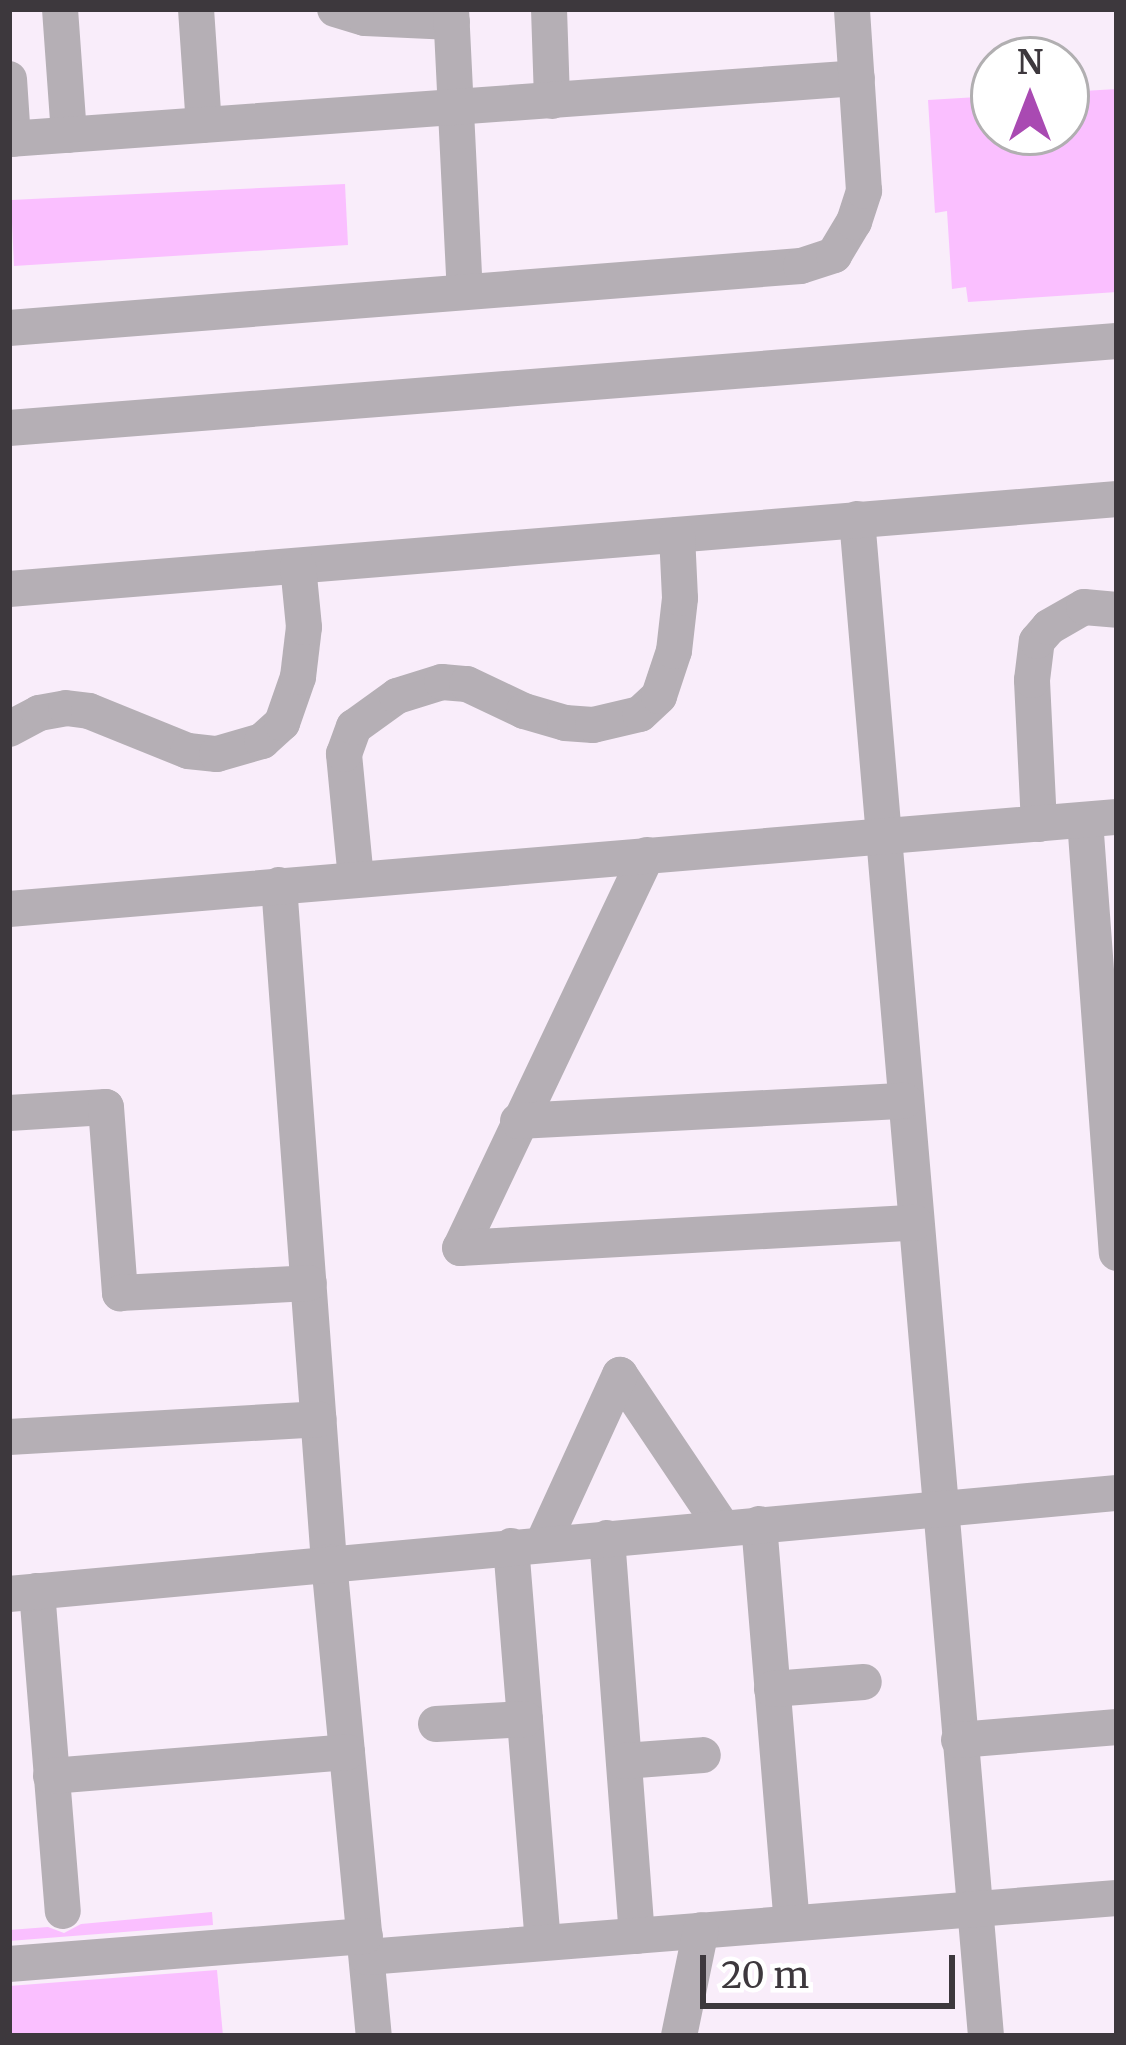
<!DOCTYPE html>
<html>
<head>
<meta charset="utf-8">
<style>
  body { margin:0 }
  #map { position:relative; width:1126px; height:2045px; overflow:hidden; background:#f9edfa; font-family:Merriweather,serif }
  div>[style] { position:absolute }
  .building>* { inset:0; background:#fabfff }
  .minor>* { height:36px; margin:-18px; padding:0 18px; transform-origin:18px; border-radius:18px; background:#b5afb5 }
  span { translate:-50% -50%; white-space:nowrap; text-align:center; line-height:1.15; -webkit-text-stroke:12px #fff; paint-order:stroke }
  .frame { position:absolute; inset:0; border:12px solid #3d383d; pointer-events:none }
  .north { position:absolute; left:970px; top:36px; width:120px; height:120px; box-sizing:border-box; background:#fff; border:3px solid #b1afb1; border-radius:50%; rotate:0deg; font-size:33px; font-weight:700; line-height:48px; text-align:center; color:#3d383d }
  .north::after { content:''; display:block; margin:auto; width:42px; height:54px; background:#a94ab2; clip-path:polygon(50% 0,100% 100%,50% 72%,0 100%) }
  .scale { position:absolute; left:700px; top:1955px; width:255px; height:54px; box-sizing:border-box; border:6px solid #3d383d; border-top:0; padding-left:15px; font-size:36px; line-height:42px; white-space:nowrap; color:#3d383d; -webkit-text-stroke:9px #fff; paint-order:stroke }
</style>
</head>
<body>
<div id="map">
  <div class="building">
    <i style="clip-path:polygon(1117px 89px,1117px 292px,968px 302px,966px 287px,952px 289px,947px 211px,935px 213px,928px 100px,994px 96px,994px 132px,1066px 132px,1066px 92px)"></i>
    <i style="clip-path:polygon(345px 184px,348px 245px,14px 266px,11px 200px)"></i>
    <i style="clip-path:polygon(212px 1912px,213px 1925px,9px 1941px,9px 1930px,48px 1927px,64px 1933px,81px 1924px)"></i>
    <i style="clip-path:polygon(217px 1970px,223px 2036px,9px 2036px,9px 1986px)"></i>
  </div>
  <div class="minor">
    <i style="left:60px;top:9px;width:126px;rotate:85.9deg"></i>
    <i style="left:196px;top:9px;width:116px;rotate:86.1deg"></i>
    <i style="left:335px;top:9px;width:31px;rotate:17deg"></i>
    <i style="left:365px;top:18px;width:87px;rotate:2.6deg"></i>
    <i style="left:451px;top:9px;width:283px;rotate:87.2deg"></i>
    <i style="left:549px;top:9px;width:92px;rotate:88.1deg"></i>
    <i style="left:9px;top:79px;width:60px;rotate:86.2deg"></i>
    <i style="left:9px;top:139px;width:850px;rotate:-4.11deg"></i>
    <i style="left:9px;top:328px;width:794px;rotate:-4.48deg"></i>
    <i style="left:801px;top:266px;width:35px;rotate:-18deg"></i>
    <i style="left:834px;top:255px;width:39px;rotate:-59deg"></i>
    <i style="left:854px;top:222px;width:33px;rotate:-72deg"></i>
    <i style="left:864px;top:191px;width:182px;rotate:-93.8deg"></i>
    <i style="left:9px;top:428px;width:1111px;rotate:-4.49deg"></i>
    <i style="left:857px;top:519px;width:1522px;rotate:85.14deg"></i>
    <i style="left:9px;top:589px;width:1112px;rotate:-4.64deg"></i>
    <i style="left:9px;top:729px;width:34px;rotate:-28deg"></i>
    <i style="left:39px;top:713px;width:27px;rotate:-10deg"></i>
    <i style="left:66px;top:708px;width:23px;rotate:7deg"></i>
    <i style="left:89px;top:711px;width:107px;rotate:22deg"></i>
    <i style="left:188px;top:751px;width:29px;rotate:6deg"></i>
    <i style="left:217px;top:754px;width:47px;rotate:-16.1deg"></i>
    <i style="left:262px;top:741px;width:27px;rotate:-42deg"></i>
    <i style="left:282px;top:723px;width:49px;rotate:-70.8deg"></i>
    <i style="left:298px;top:677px;width:50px;rotate:-83.2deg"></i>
    <i style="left:304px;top:627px;width:61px;rotate:-95.6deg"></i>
    <i style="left:1085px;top:820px;width:434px;rotate:85.8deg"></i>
    <i style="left:1039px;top:824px;width:144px;rotate:-92.8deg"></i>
    <i style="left:1032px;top:680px;width:39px;rotate:-83deg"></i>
    <i style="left:1037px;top:641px;width:18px;rotate:-49deg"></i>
    <i style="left:1049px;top:627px;width:40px;rotate:-29.7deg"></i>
    <i style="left:1084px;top:607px;width:33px;rotate:5deg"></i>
    <i style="left:647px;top:855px;width:435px;rotate:115.4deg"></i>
    <i style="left:460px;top:1248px;width:455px;rotate:-3.2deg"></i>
    <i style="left:356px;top:879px;width:126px;rotate:-95.5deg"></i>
    <i style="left:344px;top:754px;width:29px;rotate:-70deg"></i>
    <i style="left:354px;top:727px;width:53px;rotate:-35.8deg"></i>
    <i style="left:397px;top:696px;width:47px;rotate:-17.3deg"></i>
    <i style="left:442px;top:682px;width:25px;rotate:5deg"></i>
    <i style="left:467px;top:684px;width:63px;rotate:25.3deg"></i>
    <i style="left:524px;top:711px;width:43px;rotate:16.3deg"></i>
    <i style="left:565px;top:723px;width:28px;rotate:4deg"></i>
    <i style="left:593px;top:725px;width:48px;rotate:-13.2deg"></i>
    <i style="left:640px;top:714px;width:26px;rotate:-43deg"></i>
    <i style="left:659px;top:696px;width:47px;rotate:-71.6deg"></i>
    <i style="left:674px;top:651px;width:53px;rotate:-83.5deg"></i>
    <i style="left:680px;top:598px;width:63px;rotate:-92.7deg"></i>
    <i style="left:279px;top:885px;width:679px;rotate:85.78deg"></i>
    <i style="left:329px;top:1562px;width:476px;rotate:84.6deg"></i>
    <i style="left:9px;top:909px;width:1112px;rotate:-4.75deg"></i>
    <i style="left:9px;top:1113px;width:97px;rotate:-3.5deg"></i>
    <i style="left:106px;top:1107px;width:187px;rotate:85.7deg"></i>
    <i style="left:120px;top:1293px;width:189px;rotate:-3deg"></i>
    <i style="left:518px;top:1121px;width:387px;rotate:-3deg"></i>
    <i style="left:620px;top:1375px;width:184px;rotate:56.1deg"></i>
    <i style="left:9px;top:1437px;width:310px;rotate:-3.3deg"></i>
    <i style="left:759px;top:1524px;width:400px;rotate:85.3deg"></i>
    <i style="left:607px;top:1538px;width:399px;rotate:85.7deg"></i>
    <i style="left:543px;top:1543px;width:185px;rotate:-65.4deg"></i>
    <i style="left:511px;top:1546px;width:398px;rotate:85.4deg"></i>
    <i style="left:37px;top:1591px;width:321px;rotate:85.4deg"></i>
    <i style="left:9px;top:1594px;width:1113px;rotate:-5.21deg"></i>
    <i style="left:772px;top:1689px;width:92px;rotate:-4.4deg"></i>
    <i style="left:436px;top:1724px;width:89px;rotate:-3.2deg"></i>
    <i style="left:959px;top:1740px;width:159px;rotate:-4.7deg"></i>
    <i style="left:624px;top:1761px;width:79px;rotate:-4.3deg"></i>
    <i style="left:51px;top:1776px;width:297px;rotate:-4.6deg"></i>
    <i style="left:367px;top:1957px;width:752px;rotate:-4.5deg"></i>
    <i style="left:9px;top:1964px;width:357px;rotate:-4.5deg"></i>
    <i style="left:679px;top:2036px;width:108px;rotate:-78.3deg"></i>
  </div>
  <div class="frame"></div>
  <div class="north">N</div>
  <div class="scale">20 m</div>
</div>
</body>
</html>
